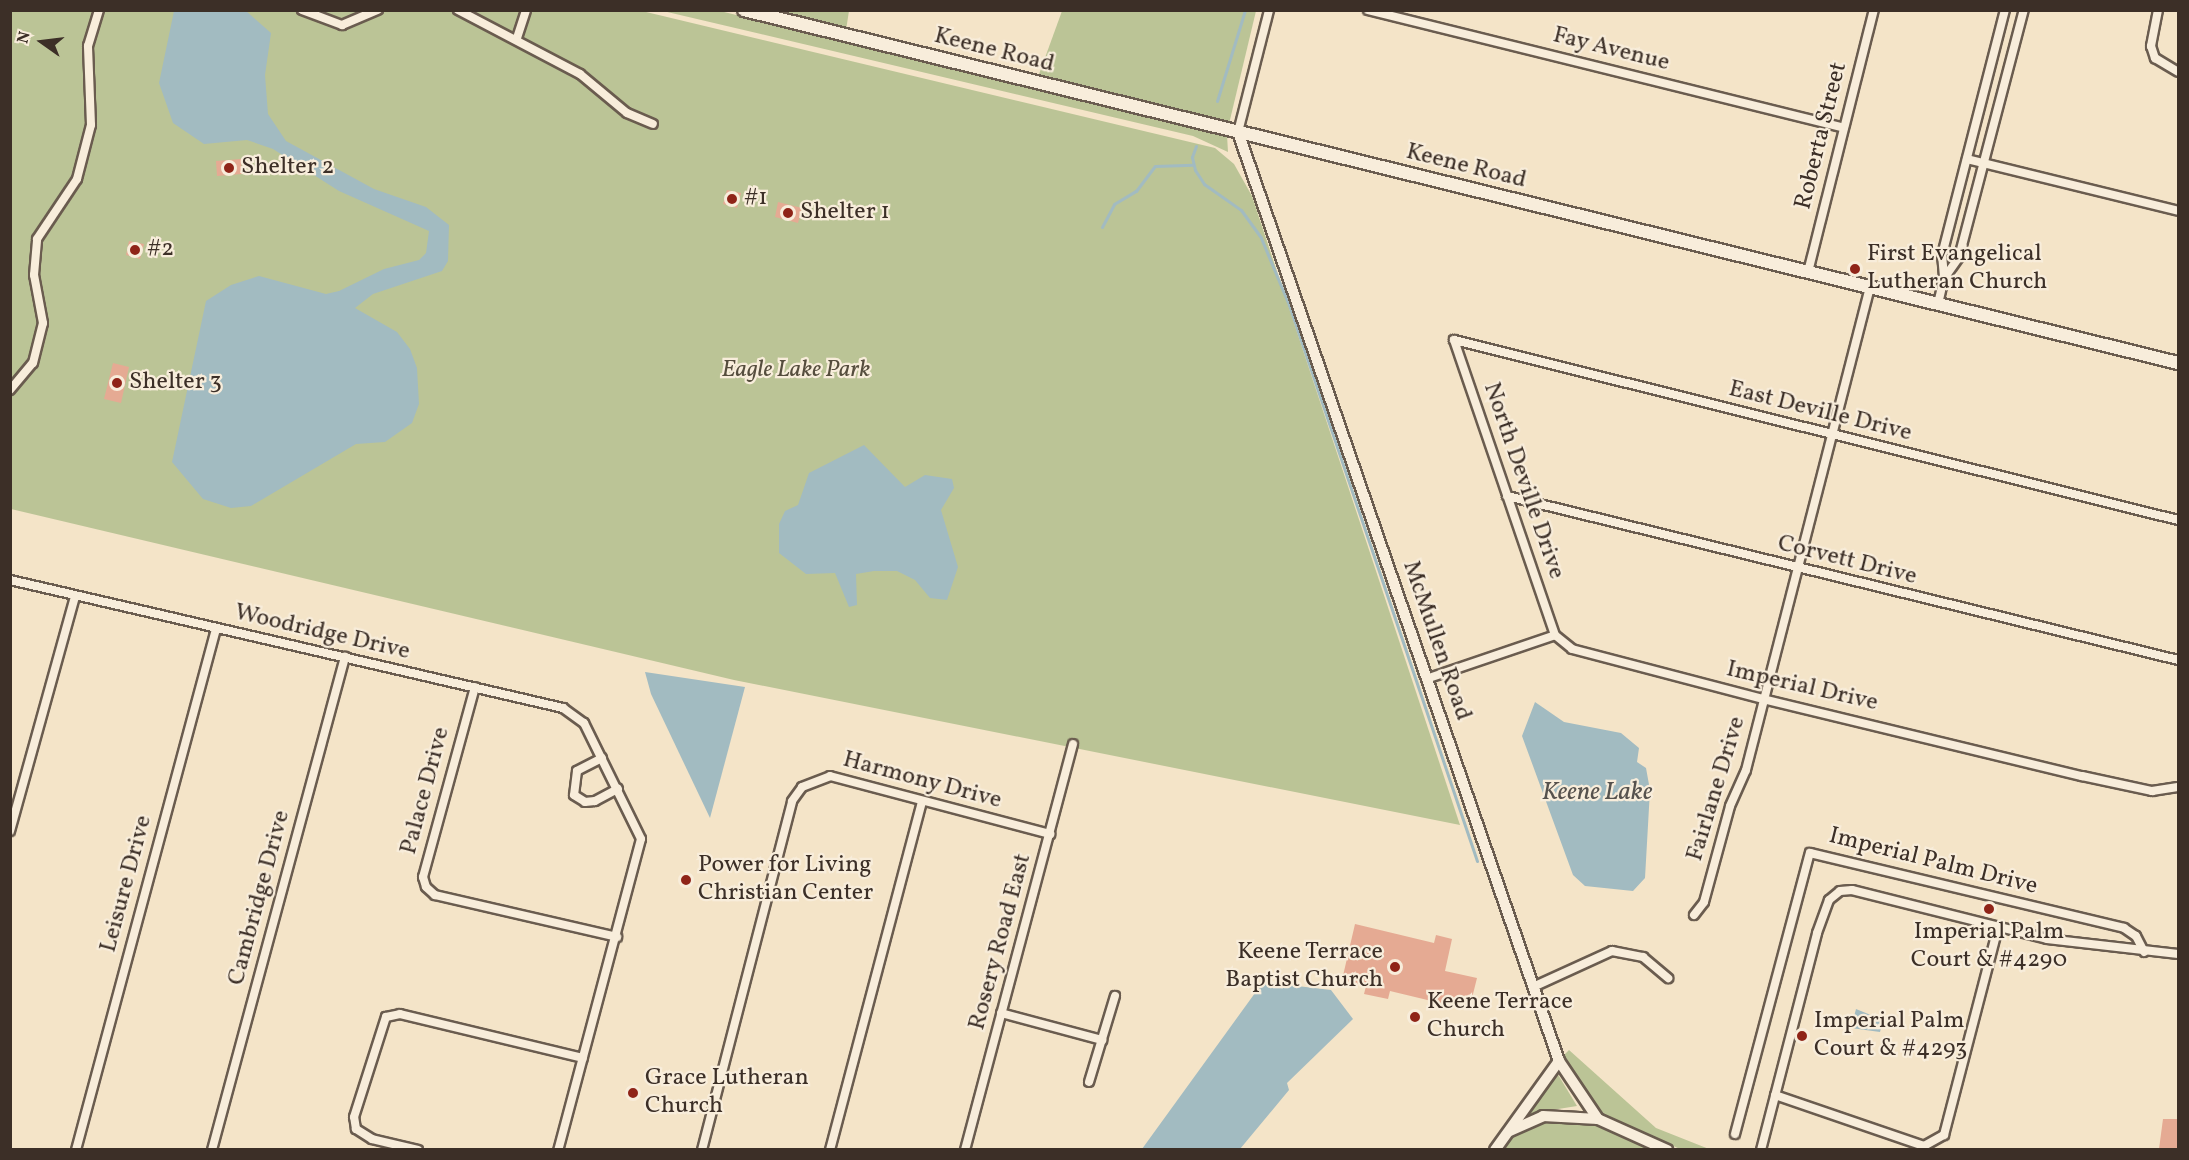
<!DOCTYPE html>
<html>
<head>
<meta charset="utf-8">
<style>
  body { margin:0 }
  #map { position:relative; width:2189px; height:1160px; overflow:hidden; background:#f4e4c8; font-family:Vollkorn,serif }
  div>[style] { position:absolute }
  .green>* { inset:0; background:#bbc496 }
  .water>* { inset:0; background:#a2bbc1 }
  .stream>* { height:3px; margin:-1.5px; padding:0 1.5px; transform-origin:1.5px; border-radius:1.5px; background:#a2bbc1 }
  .building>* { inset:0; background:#e5aa93 }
  .roads { filter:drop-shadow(2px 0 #6a5c4f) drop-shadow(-2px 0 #6a5c4f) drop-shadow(0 2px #6a5c4f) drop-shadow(0 -2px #6a5c4f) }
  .minor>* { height:8px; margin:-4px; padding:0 4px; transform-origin:4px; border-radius:4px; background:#f8eddb }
  .tertiary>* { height:10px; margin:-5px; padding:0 5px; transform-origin:5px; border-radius:5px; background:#f8eddb }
  .secondary>* { height:12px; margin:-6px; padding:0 6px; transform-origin:6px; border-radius:6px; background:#f8eddb }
  .dots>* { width:16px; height:16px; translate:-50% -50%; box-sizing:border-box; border:3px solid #f8eddb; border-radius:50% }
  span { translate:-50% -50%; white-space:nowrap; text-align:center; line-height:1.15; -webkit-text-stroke:4.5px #f8eddb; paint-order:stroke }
  .street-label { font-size:24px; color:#3c2f27 }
  .poi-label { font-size:24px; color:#3c2f27 }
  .left { translate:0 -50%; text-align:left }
  .right { translate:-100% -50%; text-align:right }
  .park-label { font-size:24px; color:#554d3d; font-style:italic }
  .water-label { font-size:26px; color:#56524e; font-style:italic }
  .frame { position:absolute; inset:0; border:12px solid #3c2f27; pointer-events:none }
  .north { position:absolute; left:12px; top:12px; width:60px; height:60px; -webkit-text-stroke:4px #f8eddb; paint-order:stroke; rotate:284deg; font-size:16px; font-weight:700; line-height:24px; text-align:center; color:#3c2f27 }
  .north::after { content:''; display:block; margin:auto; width:21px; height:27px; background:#3c2f27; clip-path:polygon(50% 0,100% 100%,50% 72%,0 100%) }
</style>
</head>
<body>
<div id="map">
  <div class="green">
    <i style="clip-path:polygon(11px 11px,642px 11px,1215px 148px,1234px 164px,1252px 196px,1460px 825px,734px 680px,11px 509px)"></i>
    <i style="clip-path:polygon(663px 11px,720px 11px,1227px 135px,1228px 152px,1193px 136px)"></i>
    <i style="clip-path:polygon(767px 11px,849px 11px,846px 30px)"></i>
    <i style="clip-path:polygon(1062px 11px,1256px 11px,1229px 124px,1038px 77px)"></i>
    <i style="clip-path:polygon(1569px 1050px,1656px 1128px,1709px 1149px,1680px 1149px,1601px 1114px,1566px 1061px,1563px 1056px)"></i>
    <i style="clip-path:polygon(1557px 1073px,1577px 1106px,1527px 1114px)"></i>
    <i style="clip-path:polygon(1560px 1120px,1596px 1124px,1653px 1149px,1502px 1150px,1512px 1137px,1530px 1126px)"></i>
  </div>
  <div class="water">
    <i style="clip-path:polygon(174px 11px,246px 11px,271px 33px,265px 75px,268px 114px,286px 141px,374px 189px,426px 207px,449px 225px,448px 261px,442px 271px,373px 294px,355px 308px,397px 332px,410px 349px,417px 368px,419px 404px,412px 423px,385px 442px,356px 444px,251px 506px,231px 508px,203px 499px,172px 462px,206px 301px,231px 285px,259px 276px,326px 294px,339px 291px,384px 269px,419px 260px,426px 253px,429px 231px,339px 191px,273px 149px,247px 140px,204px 144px,173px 123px,159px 83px)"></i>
    <i style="clip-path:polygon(864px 445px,905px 487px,925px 475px,952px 479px,954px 488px,941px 510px,958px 567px,947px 600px,930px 598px,915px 580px,897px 571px,874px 571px,856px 574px,857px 605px,849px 607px,835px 573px,806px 574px,779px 553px,779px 524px,785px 511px,798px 505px,809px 473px)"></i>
    <i style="clip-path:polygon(645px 672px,745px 687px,710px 818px,651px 694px)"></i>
    <i style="clip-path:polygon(1535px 702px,1564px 722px,1621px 733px,1639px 748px,1637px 762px,1646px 768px,1650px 790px,1645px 878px,1633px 891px,1585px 886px,1573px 875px,1522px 736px)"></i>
    <i style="clip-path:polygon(1263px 982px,1331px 990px,1353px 1019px,1287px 1083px,1289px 1090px,1240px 1149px,1142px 1149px)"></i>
    <i style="clip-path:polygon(1856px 1009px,1883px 1020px,1880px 1032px,1851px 1028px)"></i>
  </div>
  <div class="stream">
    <i style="left:1217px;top:101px;width:95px;rotate:-72.9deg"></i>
    <i style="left:1196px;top:146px;width:12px;rotate:110deg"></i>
    <i style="left:1192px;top:157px;width:13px;rotate:77deg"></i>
    <i style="left:1195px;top:170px;width:17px;rotate:57deg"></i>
    <i style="left:1204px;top:184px;width:45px;rotate:35.1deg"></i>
    <i style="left:1241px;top:210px;width:34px;rotate:54deg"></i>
    <i style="left:1261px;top:238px;width:73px;rotate:67.3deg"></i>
    <i style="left:1289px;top:305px;width:587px;rotate:71.32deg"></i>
    <i style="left:1102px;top:227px;width:26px;rotate:-62deg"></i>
    <i style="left:1114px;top:204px;width:26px;rotate:-31deg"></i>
    <i style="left:1136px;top:191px;width:31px;rotate:-53deg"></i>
    <i style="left:1155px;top:166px;width:38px;rotate:-2deg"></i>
  </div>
  <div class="building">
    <i style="clip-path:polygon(241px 159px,242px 174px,217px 176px,216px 161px)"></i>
    <i style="clip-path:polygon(727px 190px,741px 193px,737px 208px,723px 204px)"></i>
    <i style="clip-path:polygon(778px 202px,802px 208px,798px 223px,775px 217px)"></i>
    <i style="clip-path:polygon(129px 241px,144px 244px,140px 259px,126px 255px)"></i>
    <i style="clip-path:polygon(113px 363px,129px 367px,121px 403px,104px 399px)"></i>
    <i style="clip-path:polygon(1355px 924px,1434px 943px,1436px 935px,1452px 939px,1445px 971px,1477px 978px,1469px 1010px,1390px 991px,1388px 999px,1364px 994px,1366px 986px,1342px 980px)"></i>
    <i style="clip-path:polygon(2163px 1119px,2178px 1119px,2178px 1149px,2159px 1149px)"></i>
  </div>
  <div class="roads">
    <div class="minor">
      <i style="left:302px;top:10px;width:43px;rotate:20.6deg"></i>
      <i style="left:342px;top:25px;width:39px;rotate:-23deg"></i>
      <i style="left:458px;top:10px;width:138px;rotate:27.7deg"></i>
      <i style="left:580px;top:74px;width:61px;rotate:39.7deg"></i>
      <i style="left:627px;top:113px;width:28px;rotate:23deg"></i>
      <i style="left:1368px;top:10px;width:490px;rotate:13.9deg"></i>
      <i style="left:2158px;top:10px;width:37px;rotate:101deg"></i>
      <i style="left:2151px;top:46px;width:13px;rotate:72deg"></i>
      <i style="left:2155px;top:58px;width:27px;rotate:31deg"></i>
      <i style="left:517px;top:38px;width:29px;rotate:-72deg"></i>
      <i style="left:1238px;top:132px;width:126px;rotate:-75.7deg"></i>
      <i style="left:1967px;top:159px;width:217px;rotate:13.8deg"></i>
      <i style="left:1808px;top:272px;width:270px;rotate:-75.9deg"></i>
      <i style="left:1945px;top:277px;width:24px;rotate:-55deg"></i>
      <i style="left:1959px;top:257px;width:255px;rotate:-75.3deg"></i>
      <i style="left:1938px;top:304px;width:28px;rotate:-77deg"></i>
      <i style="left:1944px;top:277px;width:22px;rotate:-95deg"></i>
      <i style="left:1942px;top:255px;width:253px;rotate:-75.6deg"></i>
      <i style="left:1454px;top:340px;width:746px;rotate:13.96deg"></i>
      <i style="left:1454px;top:340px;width:312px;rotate:71.1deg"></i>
      <i style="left:10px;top:390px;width:35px;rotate:-50deg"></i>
      <i style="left:33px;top:363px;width:41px;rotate:-76deg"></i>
      <i style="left:43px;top:323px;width:49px;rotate:-100.6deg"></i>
      <i style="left:34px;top:275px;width:36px;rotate:-85deg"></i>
      <i style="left:37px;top:239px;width:72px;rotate:-56.3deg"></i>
      <i style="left:77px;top:179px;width:56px;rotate:-75.5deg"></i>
      <i style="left:91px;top:125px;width:79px;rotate:-92.2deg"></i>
      <i style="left:88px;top:46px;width:38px;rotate:-73deg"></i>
      <i style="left:1507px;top:496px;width:691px;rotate:13.73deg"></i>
      <i style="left:10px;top:580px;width:568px;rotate:13.03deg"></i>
      <i style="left:563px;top:708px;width:26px;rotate:36deg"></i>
      <i style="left:584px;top:723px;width:129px;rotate:63.8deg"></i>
      <i style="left:641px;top:839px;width:322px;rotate:104.9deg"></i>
      <i style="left:1426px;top:679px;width:136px;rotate:-18.8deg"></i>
      <i style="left:1555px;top:635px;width:22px;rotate:39deg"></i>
      <i style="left:1572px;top:649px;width:197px;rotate:14.7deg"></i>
      <i style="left:1763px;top:699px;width:328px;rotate:13.6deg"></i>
      <i style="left:2082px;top:776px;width:72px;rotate:12.1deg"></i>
      <i style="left:2152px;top:791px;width:26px;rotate:-9deg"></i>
      <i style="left:475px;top:687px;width:197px;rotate:105.3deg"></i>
      <i style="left:423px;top:877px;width:10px;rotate:73deg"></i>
      <i style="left:426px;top:887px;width:12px;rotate:42deg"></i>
      <i style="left:435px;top:895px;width:187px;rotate:13deg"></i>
      <i style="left:602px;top:758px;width:28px;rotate:153deg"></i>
      <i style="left:577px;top:771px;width:24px;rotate:97deg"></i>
      <i style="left:574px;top:795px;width:13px;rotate:32deg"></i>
      <i style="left:585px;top:802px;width:10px;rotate:-6deg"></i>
      <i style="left:595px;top:801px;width:26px;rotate:-28deg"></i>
      <i style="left:10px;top:831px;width:244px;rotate:-74.5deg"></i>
      <i style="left:1694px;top:915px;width:16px;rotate:-52deg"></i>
      <i style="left:1704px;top:902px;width:99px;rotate:-74.8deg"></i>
      <i style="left:1730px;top:806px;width:39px;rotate:-66deg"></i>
      <i style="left:1746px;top:770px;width:498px;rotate:-75.6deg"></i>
      <i style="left:1533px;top:987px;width:87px;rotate:-24.5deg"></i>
      <i style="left:1612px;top:951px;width:32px;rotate:11deg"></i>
      <i style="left:1643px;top:957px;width:33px;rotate:40deg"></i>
      <i style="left:1001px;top:1013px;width:105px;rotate:15deg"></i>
      <i style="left:1089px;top:1082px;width:90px;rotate:-73.2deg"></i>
      <i style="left:1775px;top:1095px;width:157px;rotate:18.9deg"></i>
      <i style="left:1924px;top:1146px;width:23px;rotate:-29deg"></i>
      <i style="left:1944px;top:1135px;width:214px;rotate:-75.4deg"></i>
      <i style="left:1735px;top:1134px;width:291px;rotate:-75.1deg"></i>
      <i style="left:1810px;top:853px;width:323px;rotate:13.4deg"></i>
      <i style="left:2124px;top:928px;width:14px;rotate:34deg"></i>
      <i style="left:2136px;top:936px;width:18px;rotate:63deg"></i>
      <i style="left:76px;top:1150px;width:539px;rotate:-74.96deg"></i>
      <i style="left:212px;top:1150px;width:511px;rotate:-74.9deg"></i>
      <i style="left:418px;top:1150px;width:47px;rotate:-166.6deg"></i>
      <i style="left:372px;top:1139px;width:19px;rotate:-148deg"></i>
      <i style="left:356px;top:1129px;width:12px;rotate:-99deg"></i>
      <i style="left:354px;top:1117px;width:105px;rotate:-72.3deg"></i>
      <i style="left:386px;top:1017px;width:14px;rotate:-12deg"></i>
      <i style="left:400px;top:1014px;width:188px;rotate:13.5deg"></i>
      <i style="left:702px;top:1150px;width:360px;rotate:-75.5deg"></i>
      <i style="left:792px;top:801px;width:17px;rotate:-54deg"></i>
      <i style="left:802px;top:787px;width:30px;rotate:-21deg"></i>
      <i style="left:830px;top:776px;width:228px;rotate:14.8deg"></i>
      <i style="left:830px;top:1150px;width:360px;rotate:-75.2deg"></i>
      <i style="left:965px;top:1150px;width:420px;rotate:-75.1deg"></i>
      <i style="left:1761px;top:1150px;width:224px;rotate:-75.5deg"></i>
      <i style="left:1817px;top:933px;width:35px;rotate:-70deg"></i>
      <i style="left:1829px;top:900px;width:14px;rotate:-39deg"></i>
      <i style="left:1840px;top:891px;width:12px;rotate:-5deg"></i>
      <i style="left:1852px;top:890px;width:201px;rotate:14.1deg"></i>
      <i style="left:2047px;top:939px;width:132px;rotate:6.5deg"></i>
    </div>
    <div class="tertiary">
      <i style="left:1238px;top:132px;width:983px;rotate:70.94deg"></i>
      <i style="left:1559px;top:1061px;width:70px;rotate:56.1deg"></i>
      <i style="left:1598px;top:1119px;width:76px;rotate:24.2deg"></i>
      <i style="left:1510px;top:1131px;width:36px;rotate:-24deg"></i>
      <i style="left:1543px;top:1116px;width:55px;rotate:3.1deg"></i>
      <i style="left:1495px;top:1150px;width:110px;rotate:-54.3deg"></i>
    </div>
    <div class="secondary">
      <i style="left:744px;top:10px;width:1477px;rotate:13.83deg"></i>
    </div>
  </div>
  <div class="dots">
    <i style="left:229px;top:168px;background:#8f2418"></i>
    <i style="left:732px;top:199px;background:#8f2418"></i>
    <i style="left:788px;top:213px;background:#8f2418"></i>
    <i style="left:135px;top:250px;background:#8f2418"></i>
    <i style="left:1855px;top:269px;background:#8f2418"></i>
    <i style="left:117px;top:383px;background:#8f2418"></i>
    <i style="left:686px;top:880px;background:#8f2418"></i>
    <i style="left:1989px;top:909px;background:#8f2418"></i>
    <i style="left:1395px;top:967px;background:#8f2418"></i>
    <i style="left:1415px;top:1017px;background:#8f2418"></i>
    <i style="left:1802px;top:1036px;background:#8f2418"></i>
    <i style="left:633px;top:1093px;background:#8f2418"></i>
  </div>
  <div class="street-label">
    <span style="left:1611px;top:50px;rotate:14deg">Fay Avenue</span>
    <span style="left:994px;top:51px;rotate:14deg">Keene Road</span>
    <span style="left:1822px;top:136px;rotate:-76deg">Roberta Street</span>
    <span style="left:1466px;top:167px;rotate:14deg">Keene Road</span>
    <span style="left:1820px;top:412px;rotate:14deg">East Deville Drive</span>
    <span style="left:1523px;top:481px;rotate:71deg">North Deville Drive</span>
    <span style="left:1847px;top:561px;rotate:14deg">Corvett Drive</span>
    <span style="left:322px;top:633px;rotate:13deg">Woodridge Drive</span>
    <span style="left:1436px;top:641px;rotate:71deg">McMullen Road</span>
    <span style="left:1802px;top:687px;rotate:13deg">Imperial Drive</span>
    <span style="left:922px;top:781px;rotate:15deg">Harmony Drive</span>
    <span style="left:1717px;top:789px;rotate:-73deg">Fairlane Drive</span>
    <span style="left:426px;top:791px;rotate:-75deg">Palace Drive</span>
    <span style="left:1933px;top:862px;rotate:14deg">Imperial Palm Drive</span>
    <span style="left:127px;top:884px;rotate:-75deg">Leisure Drive</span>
    <span style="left:260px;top:898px;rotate:-75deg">Cambridge Drive</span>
    <span style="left:1001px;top:942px;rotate:-75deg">Rosery Road East</span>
  </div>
  <div class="poi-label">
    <span class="left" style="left:241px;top:168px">Shelter 2</span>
    <span class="left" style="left:744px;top:199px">#1</span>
    <span class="left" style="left:800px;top:213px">Shelter 1</span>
    <span class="left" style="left:147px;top:250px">#2</span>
    <span class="left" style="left:1867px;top:269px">First Evangelical<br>Lutheran Church</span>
    <span class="left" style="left:129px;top:383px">Shelter 3</span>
    <span class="left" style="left:698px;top:880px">Power for Living<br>Christian Center</span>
    <span style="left:1989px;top:947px">Imperial Palm<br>Court &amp; #4290</span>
    <span class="right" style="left:1383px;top:967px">Keene Terrace<br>Baptist Church</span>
    <span class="left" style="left:1427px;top:1017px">Keene Terrace<br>Church</span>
    <span class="left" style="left:1814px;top:1036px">Imperial Palm<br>Court &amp; #4293</span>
    <span class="left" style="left:645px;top:1093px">Grace Lutheran<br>Church</span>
  </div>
  <div class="park-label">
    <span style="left:796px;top:371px">Eagle Lake Park</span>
  </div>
  <div class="water-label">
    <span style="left:1597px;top:793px">Keene Lake</span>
  </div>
  <div class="frame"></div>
  <div class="north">N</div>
</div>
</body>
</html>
